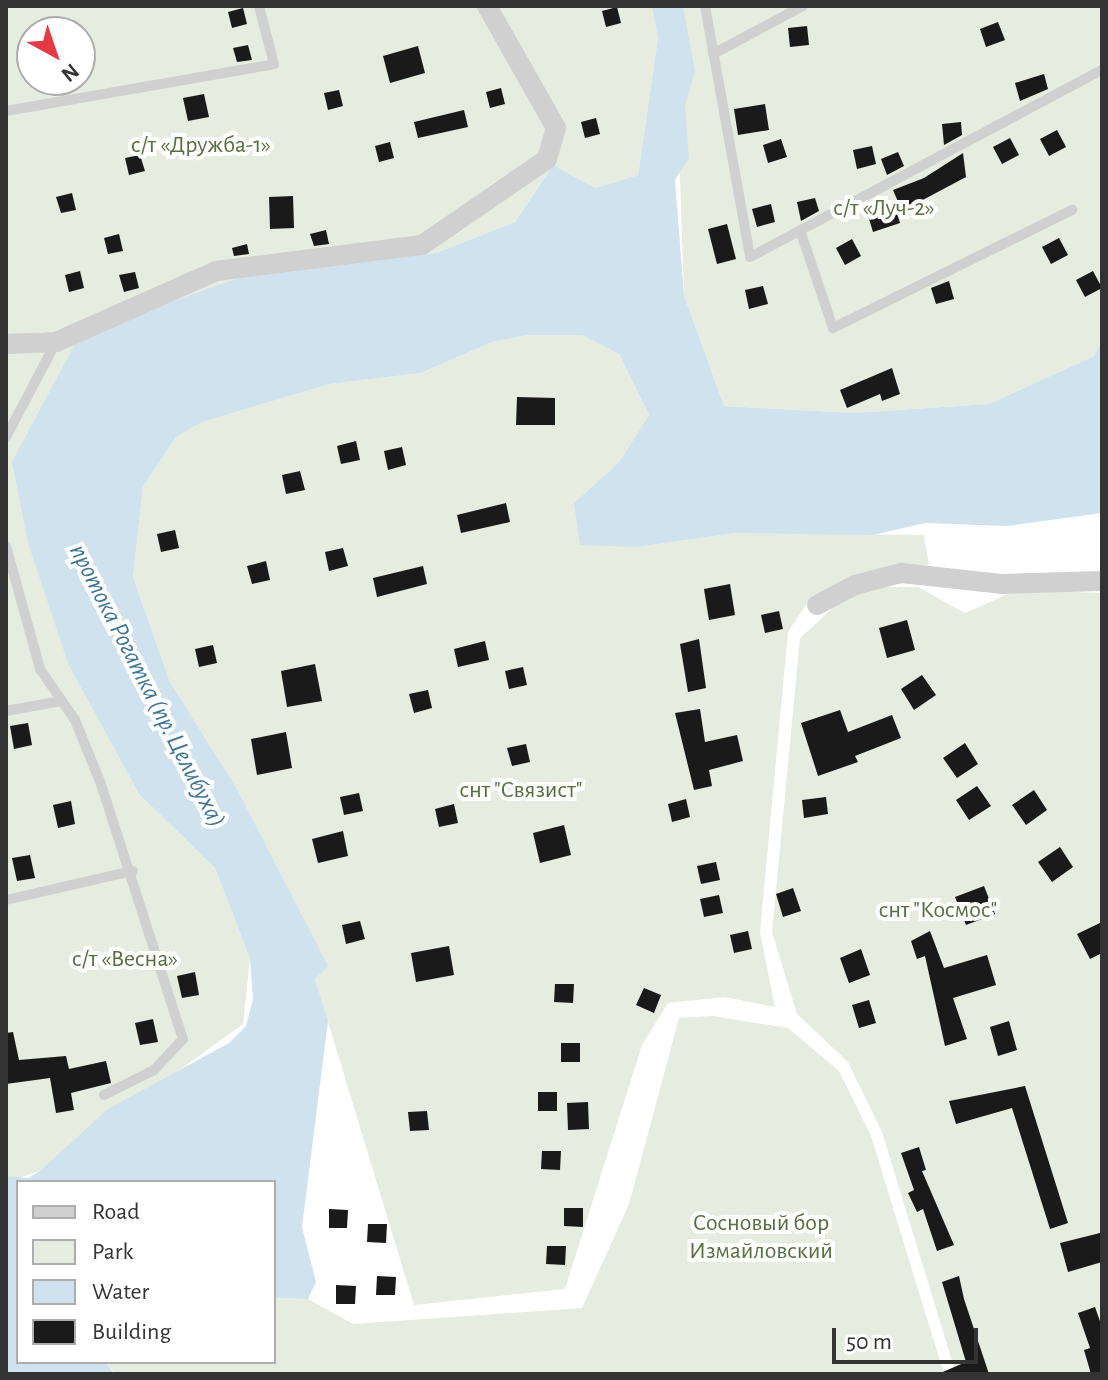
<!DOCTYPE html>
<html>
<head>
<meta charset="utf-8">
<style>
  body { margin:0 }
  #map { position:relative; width:1108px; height:1380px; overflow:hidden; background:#fff; font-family:"Alegreya Sans",sans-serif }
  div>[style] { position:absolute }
  .green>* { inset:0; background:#e6ecdf }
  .water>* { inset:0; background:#cfe2ee }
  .building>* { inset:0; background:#1a1a1a }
  .lane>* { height:10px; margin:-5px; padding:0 5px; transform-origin:5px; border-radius:5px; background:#d0d0d0 }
  .street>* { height:20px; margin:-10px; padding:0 10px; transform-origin:10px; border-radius:10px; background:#d0d0d0 }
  span { translate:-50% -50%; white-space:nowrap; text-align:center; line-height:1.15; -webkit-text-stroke:8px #fff; paint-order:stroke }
  .park-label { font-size:24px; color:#56703f }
  .water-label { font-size:26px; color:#3f7597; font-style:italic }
  .frame { position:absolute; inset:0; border:8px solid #333; pointer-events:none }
  .legend { position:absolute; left:16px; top:1180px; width:260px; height:184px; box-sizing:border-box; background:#fff; border:2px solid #adadad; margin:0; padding:10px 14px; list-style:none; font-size:24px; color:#333 }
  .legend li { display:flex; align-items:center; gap:16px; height:40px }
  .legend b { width:40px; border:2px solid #adadad }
  .north { position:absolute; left:16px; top:16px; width:80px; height:80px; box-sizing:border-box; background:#fff; border:2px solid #adadad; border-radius:50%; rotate:140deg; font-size:22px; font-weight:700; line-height:32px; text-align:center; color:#333 }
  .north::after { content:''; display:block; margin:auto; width:28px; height:36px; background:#e63946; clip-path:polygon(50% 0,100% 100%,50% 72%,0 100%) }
  .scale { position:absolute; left:832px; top:1328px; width:146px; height:36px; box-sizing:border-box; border:4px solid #333; border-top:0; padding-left:10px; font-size:24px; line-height:28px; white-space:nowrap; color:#333; -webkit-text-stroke:6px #fff; paint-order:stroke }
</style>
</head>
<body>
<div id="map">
  <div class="green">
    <i style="clip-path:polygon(evenodd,6px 6px,653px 6px,658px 38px,638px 175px,595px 188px,553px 165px,515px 222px,436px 253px,323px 264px,148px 310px,69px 666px,139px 794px,215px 868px,250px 959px,243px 1024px,40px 1171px,15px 1179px,6px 1176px,6px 351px,73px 343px,42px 332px,6px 338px,6px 6px,32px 32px,80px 32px,80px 80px,32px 80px,32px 32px)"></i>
    <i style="clip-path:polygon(674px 6px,1102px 6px,1102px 341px,1094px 356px,989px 404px,853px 413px,724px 406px,684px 295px)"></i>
    <i style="clip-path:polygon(527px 335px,583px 335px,619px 354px,649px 415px,619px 462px,574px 503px,637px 547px,735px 533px,924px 535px,929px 565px,886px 567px,812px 596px,788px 632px,760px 932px,775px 1007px,724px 997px,668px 1003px,642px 1045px,565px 1289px,414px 1305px,315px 979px,327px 965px,236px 787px,170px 682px,133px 577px,143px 487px,176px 437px,202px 422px,330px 384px,421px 373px,492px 342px)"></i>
    <i style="clip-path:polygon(879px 587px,918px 587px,965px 613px,1017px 590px,1102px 593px,1102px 1374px,956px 1374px,882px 1132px,848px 1062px,797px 1014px,772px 932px,800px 638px,844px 598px)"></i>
    <i style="clip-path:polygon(713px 1016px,788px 1028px,839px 1071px,871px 1136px,944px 1374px,115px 1374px,106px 1362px,274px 1362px,274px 1298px,308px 1299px,353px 1324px,582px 1308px,629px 1204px,679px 1018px)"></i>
  </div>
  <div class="water">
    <i style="clip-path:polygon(652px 6px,683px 6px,695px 71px,685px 105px,689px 158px,675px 180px,684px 295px,724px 406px,853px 413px,989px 404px,1094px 356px,1102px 341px,1102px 513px,1007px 526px,925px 523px,873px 535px,735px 533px,637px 547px,580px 545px,574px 503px,619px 462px,649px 415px,619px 354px,582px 335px,527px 335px,492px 342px,421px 373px,330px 384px,202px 422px,176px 437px,143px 487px,133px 577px,170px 682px,236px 787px,328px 966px,315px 979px,328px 1021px,302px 1227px,316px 1282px,308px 1299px,274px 1298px,274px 1182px,18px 1182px,18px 1362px,106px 1362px,114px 1374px,6px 1374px,6px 1176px,28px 1178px,40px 1171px,108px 1109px,229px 1043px,246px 1026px,253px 999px,250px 959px,215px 868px,139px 794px,69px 666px,28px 543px,12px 462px,75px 344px,148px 310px,253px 273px,436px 253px,515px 222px,553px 165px,595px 188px,638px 175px,658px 38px)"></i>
  </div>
  <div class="building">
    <i style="clip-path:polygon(617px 7px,621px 23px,606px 27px,602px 11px)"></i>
    <i style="clip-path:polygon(243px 8px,247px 24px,232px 28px,228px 12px)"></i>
    <i style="clip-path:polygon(998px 22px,1005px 40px,986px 47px,980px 29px)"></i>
    <i style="clip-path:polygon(807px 26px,809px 45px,790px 47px,788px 28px)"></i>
    <i style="clip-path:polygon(248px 45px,252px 60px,237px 62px,233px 48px)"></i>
    <i style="clip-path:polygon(418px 46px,425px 73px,390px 83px,383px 56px)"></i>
    <i style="clip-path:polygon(1044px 74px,1048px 89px,1020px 101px,1015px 83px)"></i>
    <i style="clip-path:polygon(501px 88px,505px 104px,490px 108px,486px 92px)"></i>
    <i style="clip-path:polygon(339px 90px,343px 106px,328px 110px,324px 93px)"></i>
    <i style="clip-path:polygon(204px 94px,209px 117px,188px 121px,183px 98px)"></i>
    <i style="clip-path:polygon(765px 104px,769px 130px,738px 135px,734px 109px)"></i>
    <i style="clip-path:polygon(464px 110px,468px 127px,418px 138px,414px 122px)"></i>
    <i style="clip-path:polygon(596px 118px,600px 134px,585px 138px,581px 122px)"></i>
    <i style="clip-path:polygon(961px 122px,962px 135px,944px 145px,942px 124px)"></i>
    <i style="clip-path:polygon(1057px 130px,1066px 147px,1049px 156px,1040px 139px)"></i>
    <i style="clip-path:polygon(1010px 138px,1019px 155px,1002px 164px,993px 147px)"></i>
    <i style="clip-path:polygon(781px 139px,787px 157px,768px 163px,763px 145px)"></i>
    <i style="clip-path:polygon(390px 142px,394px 158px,379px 162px,375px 146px)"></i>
    <i style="clip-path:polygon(872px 146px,876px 164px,857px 169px,853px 150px)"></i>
    <i style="clip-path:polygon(898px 152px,904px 166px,887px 175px,881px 159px)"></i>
    <i style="clip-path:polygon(963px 153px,966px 177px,902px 211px,893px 190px,924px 178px)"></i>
    <i style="clip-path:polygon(140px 155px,145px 171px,129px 175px,125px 158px)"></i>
    <i style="clip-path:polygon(72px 193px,76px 210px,61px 213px,56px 197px)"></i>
    <i style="clip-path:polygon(293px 196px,294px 228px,270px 229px,269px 197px)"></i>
    <i style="clip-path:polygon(815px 198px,819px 211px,801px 221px,797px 202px)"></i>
    <i style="clip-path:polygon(893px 201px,900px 223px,873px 232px,866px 209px)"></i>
    <i style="clip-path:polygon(771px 204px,775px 222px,757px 227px,752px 209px)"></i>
    <i style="clip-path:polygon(727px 224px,736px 259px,717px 264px,708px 229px)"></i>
    <i style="clip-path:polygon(326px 230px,329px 244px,314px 246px,310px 234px)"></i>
    <i style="clip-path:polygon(119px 234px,123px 251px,108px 254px,104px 238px)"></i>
    <i style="clip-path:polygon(1059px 238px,1068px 255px,1051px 264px,1042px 247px)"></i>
    <i style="clip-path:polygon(852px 239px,861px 256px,845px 265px,836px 248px)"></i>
    <i style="clip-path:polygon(247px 244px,249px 254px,234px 256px,232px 248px)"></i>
    <i style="clip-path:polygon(80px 271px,84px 288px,69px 292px,65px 275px)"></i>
    <i style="clip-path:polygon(1093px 271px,1102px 288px,1085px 297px,1076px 280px)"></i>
    <i style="clip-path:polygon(135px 272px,139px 288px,124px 292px,119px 275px)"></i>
    <i style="clip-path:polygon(949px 281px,954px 299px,936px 304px,931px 288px)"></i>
    <i style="clip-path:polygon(763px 286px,768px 304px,749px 309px,745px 290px)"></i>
    <i style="clip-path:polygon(892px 368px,900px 394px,882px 401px,880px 394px,847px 408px,840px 390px)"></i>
    <i style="clip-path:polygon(517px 397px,555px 398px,555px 425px,516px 425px)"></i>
    <i style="clip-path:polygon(356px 441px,360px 460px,341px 464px,337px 446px)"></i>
    <i style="clip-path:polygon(402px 447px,406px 465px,388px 470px,384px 451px)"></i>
    <i style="clip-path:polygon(300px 471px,305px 490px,286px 494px,282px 475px)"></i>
    <i style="clip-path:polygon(506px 503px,510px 522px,461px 533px,457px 515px)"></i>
    <i style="clip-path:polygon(175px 530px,179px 548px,161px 552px,157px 534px)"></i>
    <i style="clip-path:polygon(343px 548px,348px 566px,329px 571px,325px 552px)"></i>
    <i style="clip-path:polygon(266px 561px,270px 580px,252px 584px,247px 566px)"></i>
    <i style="clip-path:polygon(423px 566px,427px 584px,377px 597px,373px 578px)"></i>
    <i style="clip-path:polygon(730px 584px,735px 615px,709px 620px,704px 589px)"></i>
    <i style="clip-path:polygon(779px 611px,783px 629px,765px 633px,761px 615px)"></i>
    <i style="clip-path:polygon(907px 620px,915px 650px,887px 658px,879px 628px)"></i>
    <i style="clip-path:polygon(699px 639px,706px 688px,688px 692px,680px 644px)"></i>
    <i style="clip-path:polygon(485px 641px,489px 660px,458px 667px,454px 649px)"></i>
    <i style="clip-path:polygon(213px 645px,217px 663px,199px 667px,195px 649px)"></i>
    <i style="clip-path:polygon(315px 664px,322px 701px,287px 707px,281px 671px)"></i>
    <i style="clip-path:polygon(523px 667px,527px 685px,509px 689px,505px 671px)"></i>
    <i style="clip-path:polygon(922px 675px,936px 695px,914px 710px,901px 689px)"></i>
    <i style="clip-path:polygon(428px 690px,432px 708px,414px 713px,409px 694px)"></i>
    <i style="clip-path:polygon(700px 709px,705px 742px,737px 735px,743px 761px,709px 770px,712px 786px,694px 790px,675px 713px)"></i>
    <i style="clip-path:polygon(840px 710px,848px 732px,892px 715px,901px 738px,855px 756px,858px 762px,818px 776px,801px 723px)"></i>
    <i style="clip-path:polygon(28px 723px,32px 745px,14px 749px,10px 726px)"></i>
    <i style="clip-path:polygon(286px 732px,292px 768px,257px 775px,251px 739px)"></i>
    <i style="clip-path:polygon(965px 743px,978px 764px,957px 778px,943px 758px)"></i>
    <i style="clip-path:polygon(526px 744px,530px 762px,512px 766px,507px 748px)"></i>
    <i style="clip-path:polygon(977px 786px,991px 806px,969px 820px,956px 800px)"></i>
    <i style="clip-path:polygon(1034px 790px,1047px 810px,1026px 825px,1012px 805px)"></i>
    <i style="clip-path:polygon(359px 793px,363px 811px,344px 815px,340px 797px)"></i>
    <i style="clip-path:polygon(826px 797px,828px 814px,804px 818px,802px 800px)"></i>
    <i style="clip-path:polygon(686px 799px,690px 817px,672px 822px,668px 804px)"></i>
    <i style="clip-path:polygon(71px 801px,75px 824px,58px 828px,53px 805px)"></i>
    <i style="clip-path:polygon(454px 804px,458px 823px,439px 827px,435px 809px)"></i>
    <i style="clip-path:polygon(564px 825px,571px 855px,540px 863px,533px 833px)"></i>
    <i style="clip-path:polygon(343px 831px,348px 856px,318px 863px,312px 839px)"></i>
    <i style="clip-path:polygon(1060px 847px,1073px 867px,1052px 882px,1038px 862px)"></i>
    <i style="clip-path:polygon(30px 855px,35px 878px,17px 881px,12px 858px)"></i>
    <i style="clip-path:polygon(716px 862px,720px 880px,701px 884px,697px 866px)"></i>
    <i style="clip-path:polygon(984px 886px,995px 914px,966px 925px,955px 897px)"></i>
    <i style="clip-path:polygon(793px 888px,801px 911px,783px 917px,776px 894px)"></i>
    <i style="clip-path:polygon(719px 895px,723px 913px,704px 917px,700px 899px)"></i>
    <i style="clip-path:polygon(360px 921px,365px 939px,346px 944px,342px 925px)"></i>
    <i style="clip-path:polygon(1102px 922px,1102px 953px,1090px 959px,1077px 934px)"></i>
    <i style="clip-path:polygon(748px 931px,752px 949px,734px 953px,730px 935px)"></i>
    <i style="clip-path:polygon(930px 931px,944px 968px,987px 955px,996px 985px,953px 998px,967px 1039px,945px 1046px,925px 956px,917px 959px,911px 941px)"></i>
    <i style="clip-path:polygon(449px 946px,454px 975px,416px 982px,411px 953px)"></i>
    <i style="clip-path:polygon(861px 949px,870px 975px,849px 983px,840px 958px)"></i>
    <i style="clip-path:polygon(195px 972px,199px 995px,182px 998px,177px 976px)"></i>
    <i style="clip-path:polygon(555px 984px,574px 984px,573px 1003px,554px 1002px)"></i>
    <i style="clip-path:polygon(644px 988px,661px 995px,654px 1013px,636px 1005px)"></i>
    <i style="clip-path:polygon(869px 1000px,876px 1023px,859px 1028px,852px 1005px)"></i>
    <i style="clip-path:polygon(153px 1019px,158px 1042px,140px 1045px,135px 1023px)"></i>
    <i style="clip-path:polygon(1009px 1021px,1017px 1050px,998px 1056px,990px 1027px)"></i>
    <i style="clip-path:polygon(13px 1032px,19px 1060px,66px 1056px,69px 1069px,106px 1061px,111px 1083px,71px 1093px,74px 1110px,56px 1113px,50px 1078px,6px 1084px,6px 1033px)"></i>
    <i style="clip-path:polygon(561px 1043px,580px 1043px,580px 1062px,561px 1062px)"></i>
    <i style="clip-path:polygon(1025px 1086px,1068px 1223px,1050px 1229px,1012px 1108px,956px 1124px,949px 1101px)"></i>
    <i style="clip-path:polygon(538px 1092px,557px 1092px,557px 1111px,538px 1111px)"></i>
    <i style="clip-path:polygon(588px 1102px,589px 1129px,568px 1130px,567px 1103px)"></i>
    <i style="clip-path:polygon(427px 1111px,429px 1130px,410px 1131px,408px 1112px)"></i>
    <i style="clip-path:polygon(919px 1147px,926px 1170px,922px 1171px,954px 1245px,937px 1251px,923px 1209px,917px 1212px,908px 1193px,914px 1190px,901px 1153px)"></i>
    <i style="clip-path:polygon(542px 1151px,561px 1151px,560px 1170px,541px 1169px)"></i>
    <i style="clip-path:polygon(564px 1208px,583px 1208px,583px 1227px,564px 1226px)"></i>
    <i style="clip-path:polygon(329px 1209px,348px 1210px,347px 1228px,329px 1228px)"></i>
    <i style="clip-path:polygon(368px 1224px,387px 1224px,386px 1243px,367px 1242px)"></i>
    <i style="clip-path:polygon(1100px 1233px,1102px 1262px,1068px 1272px,1060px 1243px)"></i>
    <i style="clip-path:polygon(547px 1246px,566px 1246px,565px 1265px,546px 1264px)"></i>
    <i style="clip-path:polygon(377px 1276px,396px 1277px,395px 1295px,376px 1295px)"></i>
    <i style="clip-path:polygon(959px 1276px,964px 1299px,989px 1374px,938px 1374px,966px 1362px,942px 1282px)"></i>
    <i style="clip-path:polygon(336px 1285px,356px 1286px,355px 1304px,336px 1304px)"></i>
    <i style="clip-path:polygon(1095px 1307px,1102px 1327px,1102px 1374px,1091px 1374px,1084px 1350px,1090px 1348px,1078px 1313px)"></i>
  </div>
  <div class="lane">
    <i style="left:705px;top:6px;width:255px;rotate:79.8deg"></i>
    <i style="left:750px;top:257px;width:399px;rotate:-28deg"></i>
    <i style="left:713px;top:54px;width:102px;rotate:-28.1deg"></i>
    <i style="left:6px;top:111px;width:272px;rotate:-9.9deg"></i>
    <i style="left:274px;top:64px;width:60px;rotate:-104.5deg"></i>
    <i style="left:801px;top:233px;width:100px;rotate:71.4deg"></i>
    <i style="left:833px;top:328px;width:267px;rotate:-26.3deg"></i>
    <i style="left:6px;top:437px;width:107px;rotate:-62.2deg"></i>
    <i style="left:6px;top:546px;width:128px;rotate:74.5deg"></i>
    <i style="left:40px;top:669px;width:62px;rotate:55.5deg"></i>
    <i style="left:75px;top:720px;width:69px;rotate:67.9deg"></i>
    <i style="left:101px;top:784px;width:268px;rotate:72.2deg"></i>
    <i style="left:183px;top:1039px;width:42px;rotate:133.1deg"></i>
    <i style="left:154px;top:1070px;width:56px;rotate:153.4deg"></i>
    <i style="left:6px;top:711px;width:56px;rotate:-10.3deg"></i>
    <i style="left:6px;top:900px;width:130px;rotate:-12.9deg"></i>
  </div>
  <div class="street">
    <i style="left:6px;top:344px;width:50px;rotate:-2.3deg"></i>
    <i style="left:56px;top:342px;width:175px;rotate:-23.9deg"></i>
    <i style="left:216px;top:271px;width:208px;rotate:-7.2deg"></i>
    <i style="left:422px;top:245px;width:152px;rotate:-34.5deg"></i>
    <i style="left:547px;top:159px;width:32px;rotate:-74deg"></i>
    <i style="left:556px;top:128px;width:140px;rotate:-119.5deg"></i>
    <i style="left:817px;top:605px;width:43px;rotate:-27.8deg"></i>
    <i style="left:855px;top:585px;width:48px;rotate:-14.6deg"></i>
    <i style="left:901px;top:573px;width:103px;rotate:6.2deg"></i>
    <i style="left:1003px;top:584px;width:99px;rotate:-1.7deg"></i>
  </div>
  <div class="park-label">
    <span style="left:201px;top:146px">с/т «Дружба-1»</span>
    <span style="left:884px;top:209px">с/т «Луч-2»</span>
    <span style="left:521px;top:791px">снт "Связист"</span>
    <span style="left:938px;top:911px">снт "Космос"</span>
    <span style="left:125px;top:960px">с/т «Весна»</span>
    <span style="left:761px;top:1238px">Сосновый бор<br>Измайловский</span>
  </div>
  <div class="water-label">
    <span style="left:147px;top:686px;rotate:63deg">протока Рогатка (пр. Целибуха)</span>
  </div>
  <div class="frame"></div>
  <ul class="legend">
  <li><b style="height:10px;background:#d0d0d0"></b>Road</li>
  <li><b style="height:22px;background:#e6ecdf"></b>Park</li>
  <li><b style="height:22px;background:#cfe2ee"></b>Water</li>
  <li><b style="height:22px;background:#1a1a1a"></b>Building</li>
  </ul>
  <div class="north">N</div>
  <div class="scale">50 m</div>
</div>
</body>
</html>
